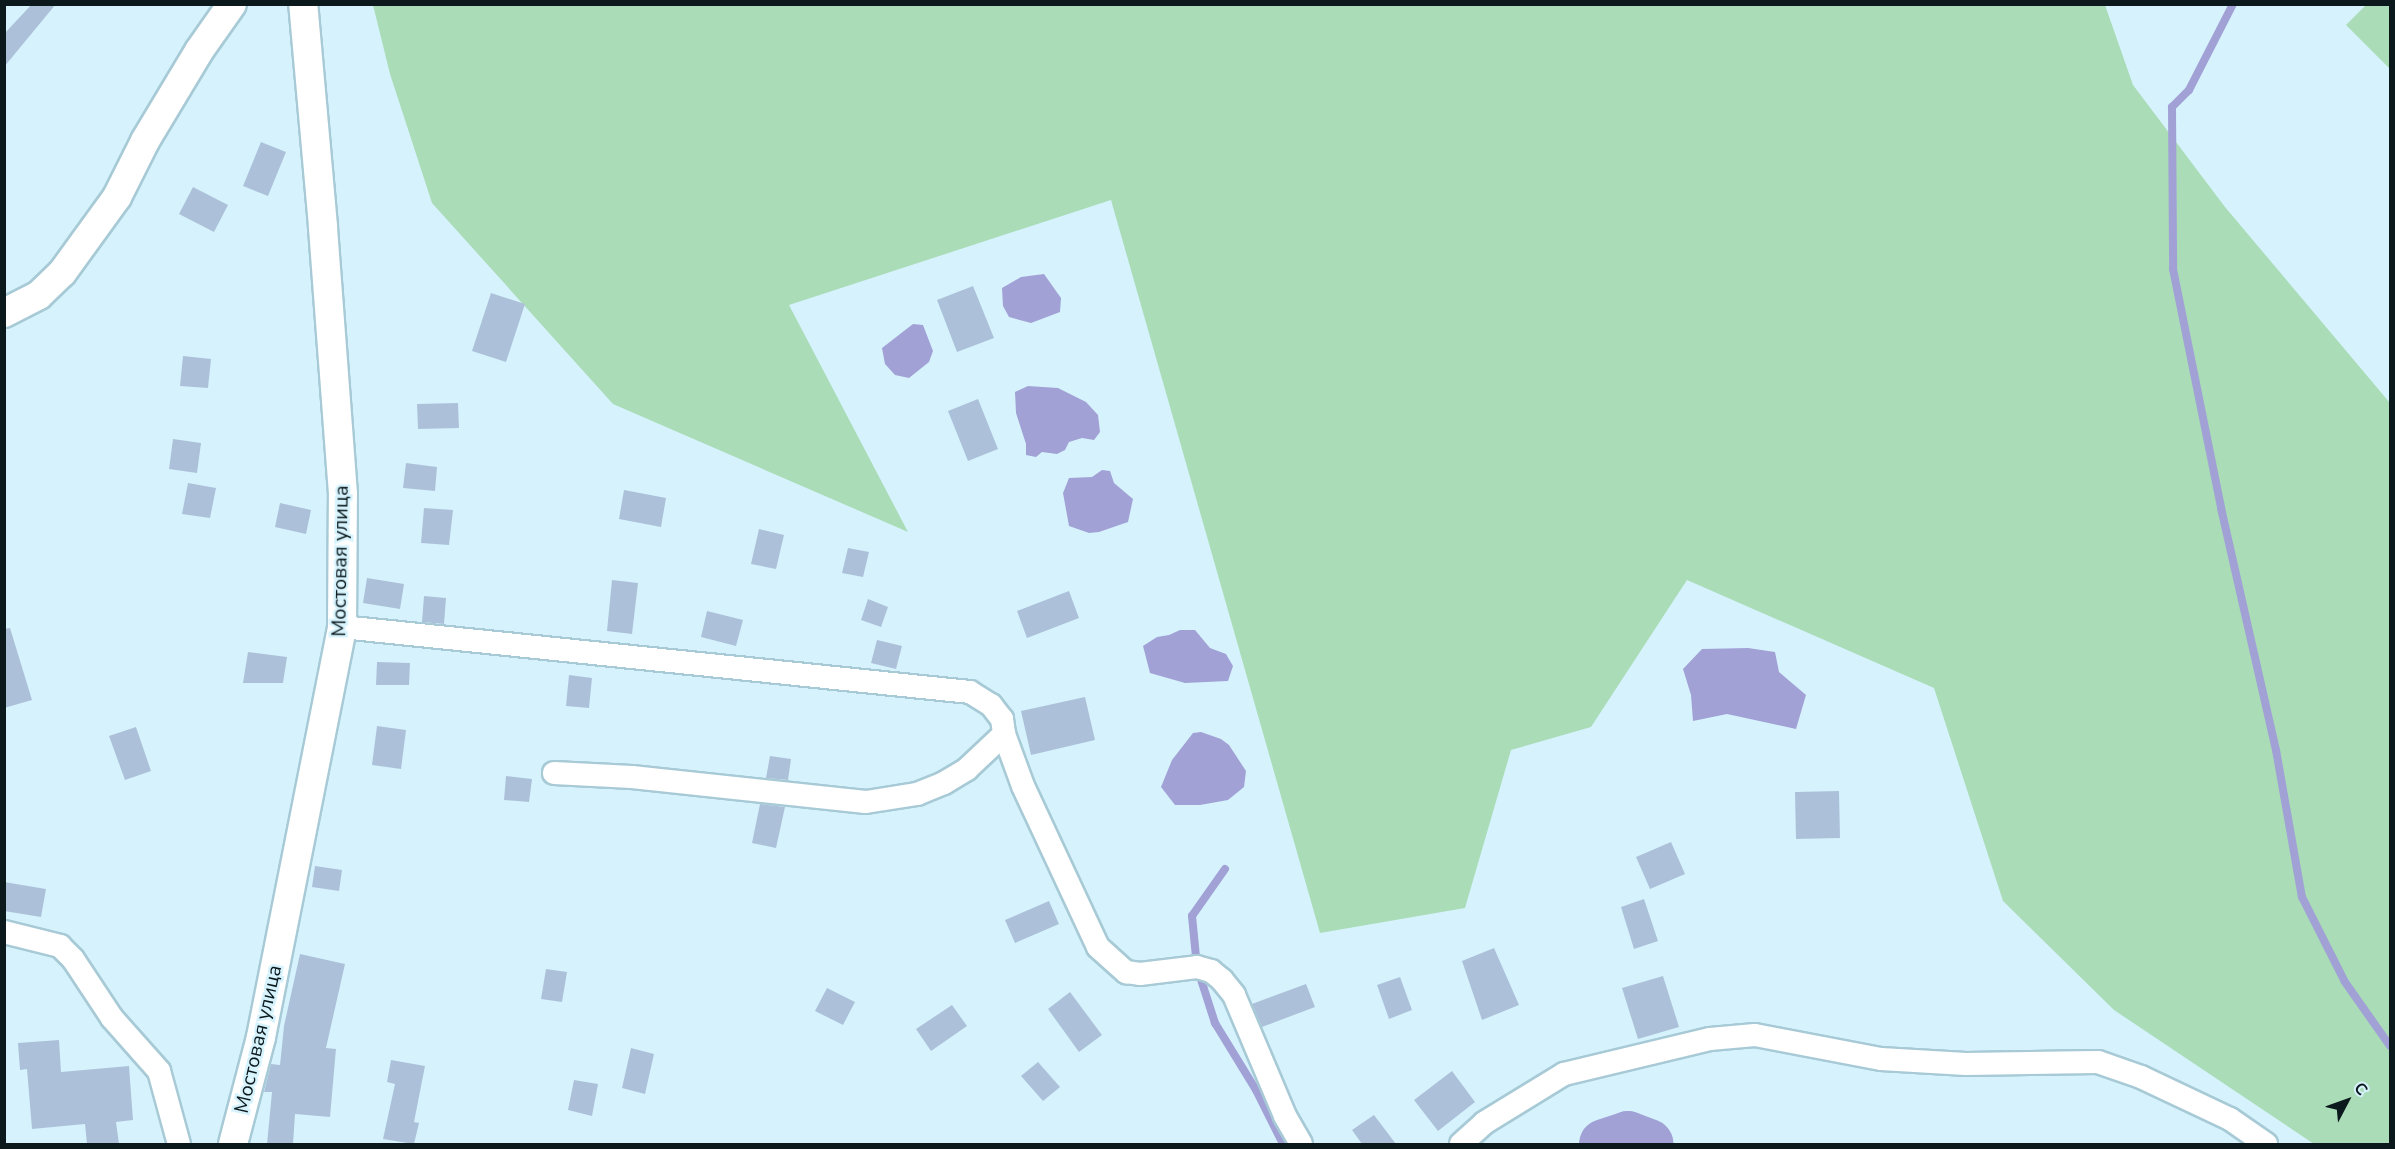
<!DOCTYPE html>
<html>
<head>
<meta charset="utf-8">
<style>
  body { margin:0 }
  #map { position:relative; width:2395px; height:1149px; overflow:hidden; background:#d6f3fd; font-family:"Nunito Sans",sans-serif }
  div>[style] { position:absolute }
  .green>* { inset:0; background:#aadcb7 }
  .water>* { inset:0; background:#a1a1d6 }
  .stream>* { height:8px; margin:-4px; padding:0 4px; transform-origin:4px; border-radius:4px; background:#a1a1d6 }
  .river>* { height:50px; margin:-25px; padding:0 25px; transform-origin:25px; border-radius:25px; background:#a1a1d6 }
  .building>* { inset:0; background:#acc1d9 }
  .roads { filter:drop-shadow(2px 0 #a7cad6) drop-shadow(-2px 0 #a7cad6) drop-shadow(0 2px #a7cad6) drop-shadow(0 -2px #a7cad6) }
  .minor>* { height:22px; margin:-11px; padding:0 11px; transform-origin:11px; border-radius:11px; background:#fff }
  .tertiary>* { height:28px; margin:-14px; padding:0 14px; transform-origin:14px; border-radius:14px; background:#fff }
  span { translate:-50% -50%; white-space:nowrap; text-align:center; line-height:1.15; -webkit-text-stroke:5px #d6f3fd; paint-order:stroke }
  .street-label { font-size:20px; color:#0b181c }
  .frame { position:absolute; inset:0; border:6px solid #0b181c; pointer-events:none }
  .north { position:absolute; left:2317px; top:1071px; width:60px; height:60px; -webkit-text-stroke:4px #d6f3fd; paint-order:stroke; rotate:49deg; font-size:16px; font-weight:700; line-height:24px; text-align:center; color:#0b181c }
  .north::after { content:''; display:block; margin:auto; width:21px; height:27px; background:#0b181c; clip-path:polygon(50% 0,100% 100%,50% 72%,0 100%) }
</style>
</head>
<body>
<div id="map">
  <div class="green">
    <i style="clip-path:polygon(373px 5px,2105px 5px,2133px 85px,2225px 207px,2390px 403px,2390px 1144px,2314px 1144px,2114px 1010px,2003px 901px,1934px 688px,1687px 580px,1591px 727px,1511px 750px,1465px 908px,1320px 933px,1111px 200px,789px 305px,908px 532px,613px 404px,432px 203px,390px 74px)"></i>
    <i style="clip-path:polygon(2366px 5px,2390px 5px,2390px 69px,2346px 25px)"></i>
  </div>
  <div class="water">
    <i style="clip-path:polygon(1044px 274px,1061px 298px,1060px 312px,1031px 323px,1009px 317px,1003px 306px,1002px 288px,1021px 277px)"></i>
    <i style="clip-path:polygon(913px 324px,923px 325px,933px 351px,929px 362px,909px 378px,895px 375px,885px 364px,882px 348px)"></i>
    <i style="clip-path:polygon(1028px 386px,1058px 388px,1086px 402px,1098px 415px,1100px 432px,1094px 440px,1082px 438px,1069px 442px,1065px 450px,1057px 454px,1042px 452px,1036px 457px,1026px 455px,1026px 444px,1016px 413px,1015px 392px)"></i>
    <i style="clip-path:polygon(1102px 470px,1110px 471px,1114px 483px,1133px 499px,1128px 522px,1099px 532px,1089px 533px,1069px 526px,1063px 493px,1069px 478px,1092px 477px)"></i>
    <i style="clip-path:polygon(1180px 630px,1195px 630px,1210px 648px,1226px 654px,1233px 666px,1228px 681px,1185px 683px,1150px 673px,1143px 646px,1157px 637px,1169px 635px)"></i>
    <i style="clip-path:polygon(1748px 648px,1775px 652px,1779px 672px,1806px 695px,1796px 729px,1727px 714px,1693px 721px,1691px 695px,1683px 669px,1702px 649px)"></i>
    <i style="clip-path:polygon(1201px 732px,1221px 739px,1229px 745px,1246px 771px,1244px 787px,1228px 800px,1200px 805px,1175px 805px,1161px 787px,1172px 760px,1193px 733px)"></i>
  </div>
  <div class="stream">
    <i style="left:2233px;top:4px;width:97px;rotate:117.1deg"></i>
    <i style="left:2189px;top:90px;width:24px;rotate:135deg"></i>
    <i style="left:2172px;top:107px;width:162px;rotate:89.6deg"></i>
    <i style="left:2173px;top:269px;width:244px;rotate:78.6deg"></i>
    <i style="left:2221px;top:508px;width:248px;rotate:77.2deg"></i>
    <i style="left:2276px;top:750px;width:149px;rotate:80deg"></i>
    <i style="left:2302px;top:897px;width:95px;rotate:63.2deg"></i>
    <i style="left:2345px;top:982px;width:78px;rotate:54.9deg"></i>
    <i style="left:1225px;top:869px;width:57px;rotate:125.1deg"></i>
    <i style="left:1192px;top:916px;width:51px;rotate:84.4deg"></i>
    <i style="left:1197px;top:967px;width:59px;rotate:72.2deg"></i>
    <i style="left:1215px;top:1023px;width:79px;rotate:58.5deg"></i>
    <i style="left:1256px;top:1090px;width:60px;rotate:63.4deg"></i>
  </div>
  <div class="river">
    <i style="left:1604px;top:1144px;width:25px;rotate:-18deg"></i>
    <i style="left:1628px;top:1136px;width:22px;rotate:21deg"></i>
  </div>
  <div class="building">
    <i style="clip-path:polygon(32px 4px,56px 4px,4px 67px,4px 34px)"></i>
    <i style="clip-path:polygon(261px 142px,286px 152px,268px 196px,243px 186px)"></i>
    <i style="clip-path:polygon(193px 187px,228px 205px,214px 232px,179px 214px)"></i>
    <i style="clip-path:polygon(973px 286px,994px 338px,957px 352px,937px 300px)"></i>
    <i style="clip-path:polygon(491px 293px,525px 304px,506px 362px,472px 351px)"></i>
    <i style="clip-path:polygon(183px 356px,211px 359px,208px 388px,180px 386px)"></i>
    <i style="clip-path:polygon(978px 399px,998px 449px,968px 461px,948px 411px)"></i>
    <i style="clip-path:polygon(458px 403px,459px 428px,418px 429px,417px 404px)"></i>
    <i style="clip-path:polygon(173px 439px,201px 443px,197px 473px,169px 469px)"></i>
    <i style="clip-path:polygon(406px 463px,437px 467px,435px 491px,403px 488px)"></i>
    <i style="clip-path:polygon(188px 483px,216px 488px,210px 518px,182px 514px)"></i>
    <i style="clip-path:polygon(624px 490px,666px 498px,661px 527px,619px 519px)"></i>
    <i style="clip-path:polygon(280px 503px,311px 510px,306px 534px,275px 527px)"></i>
    <i style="clip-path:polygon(424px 508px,453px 510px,449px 545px,421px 543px)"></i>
    <i style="clip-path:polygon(759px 529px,784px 535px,776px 569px,751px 564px)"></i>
    <i style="clip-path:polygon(848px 548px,869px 552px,863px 577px,842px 573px)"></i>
    <i style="clip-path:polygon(367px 578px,404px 584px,400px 609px,363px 603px)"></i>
    <i style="clip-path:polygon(612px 580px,638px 583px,632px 634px,607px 631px)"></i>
    <i style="clip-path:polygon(1069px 591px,1079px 618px,1027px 638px,1017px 611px)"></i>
    <i style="clip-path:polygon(424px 596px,446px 598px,444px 624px,422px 622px)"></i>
    <i style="clip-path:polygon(868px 599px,888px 607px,881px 627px,861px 620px)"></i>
    <i style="clip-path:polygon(707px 611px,743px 620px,736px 646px,701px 637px)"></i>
    <i style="clip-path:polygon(10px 628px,32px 700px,4px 708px,4px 629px)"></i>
    <i style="clip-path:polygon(877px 640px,902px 646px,896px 669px,871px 663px)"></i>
    <i style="clip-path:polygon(248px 652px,287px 657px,283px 683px,243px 683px)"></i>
    <i style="clip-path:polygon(377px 662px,410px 663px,409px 685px,376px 685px)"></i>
    <i style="clip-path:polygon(569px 675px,592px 678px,589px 708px,566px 706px)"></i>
    <i style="clip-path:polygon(1085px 697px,1095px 740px,1031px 755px,1021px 711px)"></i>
    <i style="clip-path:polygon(377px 726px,406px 730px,401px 769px,372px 765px)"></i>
    <i style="clip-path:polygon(136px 727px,151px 771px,125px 780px,109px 736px)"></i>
    <i style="clip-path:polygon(770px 756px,791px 759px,788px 780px,766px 778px)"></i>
    <i style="clip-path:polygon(506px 776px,532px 779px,529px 802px,504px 800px)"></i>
    <i style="clip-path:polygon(1839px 791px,1840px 838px,1796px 839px,1795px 792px)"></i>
    <i style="clip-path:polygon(760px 804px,785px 807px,776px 848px,752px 843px)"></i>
    <i style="clip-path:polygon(1671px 842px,1685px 874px,1650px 889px,1636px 857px)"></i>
    <i style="clip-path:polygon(315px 866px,342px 870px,339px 891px,312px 887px)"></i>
    <i style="clip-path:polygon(4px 882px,46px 889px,41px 917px,4px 911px)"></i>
    <i style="clip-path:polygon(1644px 899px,1658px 941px,1634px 949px,1621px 907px)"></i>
    <i style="clip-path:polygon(1049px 901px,1059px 924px,1015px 943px,1005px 920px)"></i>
    <i style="clip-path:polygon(1494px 948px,1519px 1005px,1482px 1020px,1462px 961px)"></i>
    <i style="clip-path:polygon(300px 954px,345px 964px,326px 1048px,336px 1049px,330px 1117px,295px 1114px,293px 1144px,267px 1144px,272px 1092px,264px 1092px,271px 1064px,280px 1065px,284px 1026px)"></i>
    <i style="clip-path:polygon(546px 969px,567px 972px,562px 1002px,541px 999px)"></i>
    <i style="clip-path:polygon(1663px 976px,1679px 1027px,1638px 1039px,1622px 988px)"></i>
    <i style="clip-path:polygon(1400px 977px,1412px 1010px,1389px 1019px,1377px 985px)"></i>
    <i style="clip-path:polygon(1306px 984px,1315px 1007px,1262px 1027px,1252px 1004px)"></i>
    <i style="clip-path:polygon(827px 988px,855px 1002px,843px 1025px,815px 1011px)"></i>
    <i style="clip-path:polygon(1070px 992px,1102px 1035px,1079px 1052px,1048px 1009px)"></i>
    <i style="clip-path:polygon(952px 1005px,967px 1026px,931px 1051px,916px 1029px)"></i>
    <i style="clip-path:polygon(59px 1040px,61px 1072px,129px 1066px,133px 1120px,116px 1122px,119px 1144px,87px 1144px,85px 1124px,32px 1129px,27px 1069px,20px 1070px,18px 1043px)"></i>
    <i style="clip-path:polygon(631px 1048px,654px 1054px,645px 1094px,622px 1088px)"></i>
    <i style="clip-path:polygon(391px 1060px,425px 1066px,414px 1122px,419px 1123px,414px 1144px,383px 1139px,395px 1084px,387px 1082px)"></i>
    <i style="clip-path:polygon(1038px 1062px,1060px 1087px,1043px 1101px,1021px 1076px)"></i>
    <i style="clip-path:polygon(1452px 1071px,1475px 1102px,1438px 1131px,1414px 1100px)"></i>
    <i style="clip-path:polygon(574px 1080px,598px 1084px,592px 1116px,568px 1110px)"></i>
    <i style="clip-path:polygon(1374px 1115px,1396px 1144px,1362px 1144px,1352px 1130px)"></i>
  </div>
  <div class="roads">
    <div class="minor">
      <i style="left:342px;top:627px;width:631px;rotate:5.91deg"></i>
      <i style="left:970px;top:692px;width:25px;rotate:32deg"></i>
      <i style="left:991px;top:705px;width:18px;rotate:52deg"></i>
      <i style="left:1002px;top:719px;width:15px;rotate:82deg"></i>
      <i style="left:1004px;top:734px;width:55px;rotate:69.9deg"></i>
      <i style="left:1023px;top:786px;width:178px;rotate:65deg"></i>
      <i style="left:1098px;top:947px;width:38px;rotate:42deg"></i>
      <i style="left:1126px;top:972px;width:14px;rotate:8deg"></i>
      <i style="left:1140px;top:974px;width:57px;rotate:-7deg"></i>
      <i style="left:1197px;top:967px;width:15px;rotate:16deg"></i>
      <i style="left:1211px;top:971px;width:14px;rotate:39deg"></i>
      <i style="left:1222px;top:980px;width:19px;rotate:51deg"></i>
      <i style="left:1234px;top:995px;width:131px;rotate:67.1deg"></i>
      <i style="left:1285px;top:1116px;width:32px;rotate:60deg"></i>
      <i style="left:554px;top:773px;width:78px;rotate:2.9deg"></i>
      <i style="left:632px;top:777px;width:235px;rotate:6.1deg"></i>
      <i style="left:866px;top:802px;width:52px;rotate:-8.9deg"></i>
      <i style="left:917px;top:794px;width:29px;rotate:-22deg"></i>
      <i style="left:944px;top:783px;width:27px;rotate:-31deg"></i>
      <i style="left:967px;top:769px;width:51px;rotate:-43.4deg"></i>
      <i style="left:4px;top:932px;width:58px;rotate:14deg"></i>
      <i style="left:60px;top:946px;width:18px;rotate:45deg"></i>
      <i style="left:73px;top:959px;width:71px;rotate:56.5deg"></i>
      <i style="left:112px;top:1018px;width:71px;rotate:48.4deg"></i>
      <i style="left:159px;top:1071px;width:76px;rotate:74.7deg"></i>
      <i style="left:1461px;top:1144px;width:31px;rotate:-42deg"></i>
      <i style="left:1484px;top:1123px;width:94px;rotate:-31.5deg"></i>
      <i style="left:1564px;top:1074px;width:150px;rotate:-13.5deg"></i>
      <i style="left:1710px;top:1039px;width:45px;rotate:-5.1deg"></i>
      <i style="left:1755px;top:1035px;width:128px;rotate:10.8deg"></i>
      <i style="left:1881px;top:1059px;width:85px;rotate:3.4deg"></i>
      <i style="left:1966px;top:1064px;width:132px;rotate:-0.9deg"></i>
      <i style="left:2098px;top:1062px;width:46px;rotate:19.2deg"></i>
      <i style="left:2141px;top:1077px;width:98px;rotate:25.3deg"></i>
      <i style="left:2230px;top:1119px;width:44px;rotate:34.8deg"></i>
    </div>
    <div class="tertiary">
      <i style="left:4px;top:313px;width:39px;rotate:-27deg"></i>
      <i style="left:39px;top:295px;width:32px;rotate:-44deg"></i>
      <i style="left:62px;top:273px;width:94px;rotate:-54.1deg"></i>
      <i style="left:117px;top:197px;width:63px;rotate:-63.4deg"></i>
      <i style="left:145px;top:141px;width:105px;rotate:-59deg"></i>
      <i style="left:199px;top:51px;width:57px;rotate:-54.9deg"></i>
      <i style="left:233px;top:1144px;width:111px;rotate:-75.3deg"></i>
      <i style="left:261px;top:1037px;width:418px;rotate:-78.8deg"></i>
      <i style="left:342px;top:627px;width:133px;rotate:-89.6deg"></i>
      <i style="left:343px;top:494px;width:269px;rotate:-94.3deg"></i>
      <i style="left:323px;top:226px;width:223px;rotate:-95.1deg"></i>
    </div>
  </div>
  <div class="street-label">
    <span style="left:340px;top:561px;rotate:-89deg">Мостовая улица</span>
    <span style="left:258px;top:1039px;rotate:-77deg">Мостовая улица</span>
  </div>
  <div class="frame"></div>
  <div class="north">С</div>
</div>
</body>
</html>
